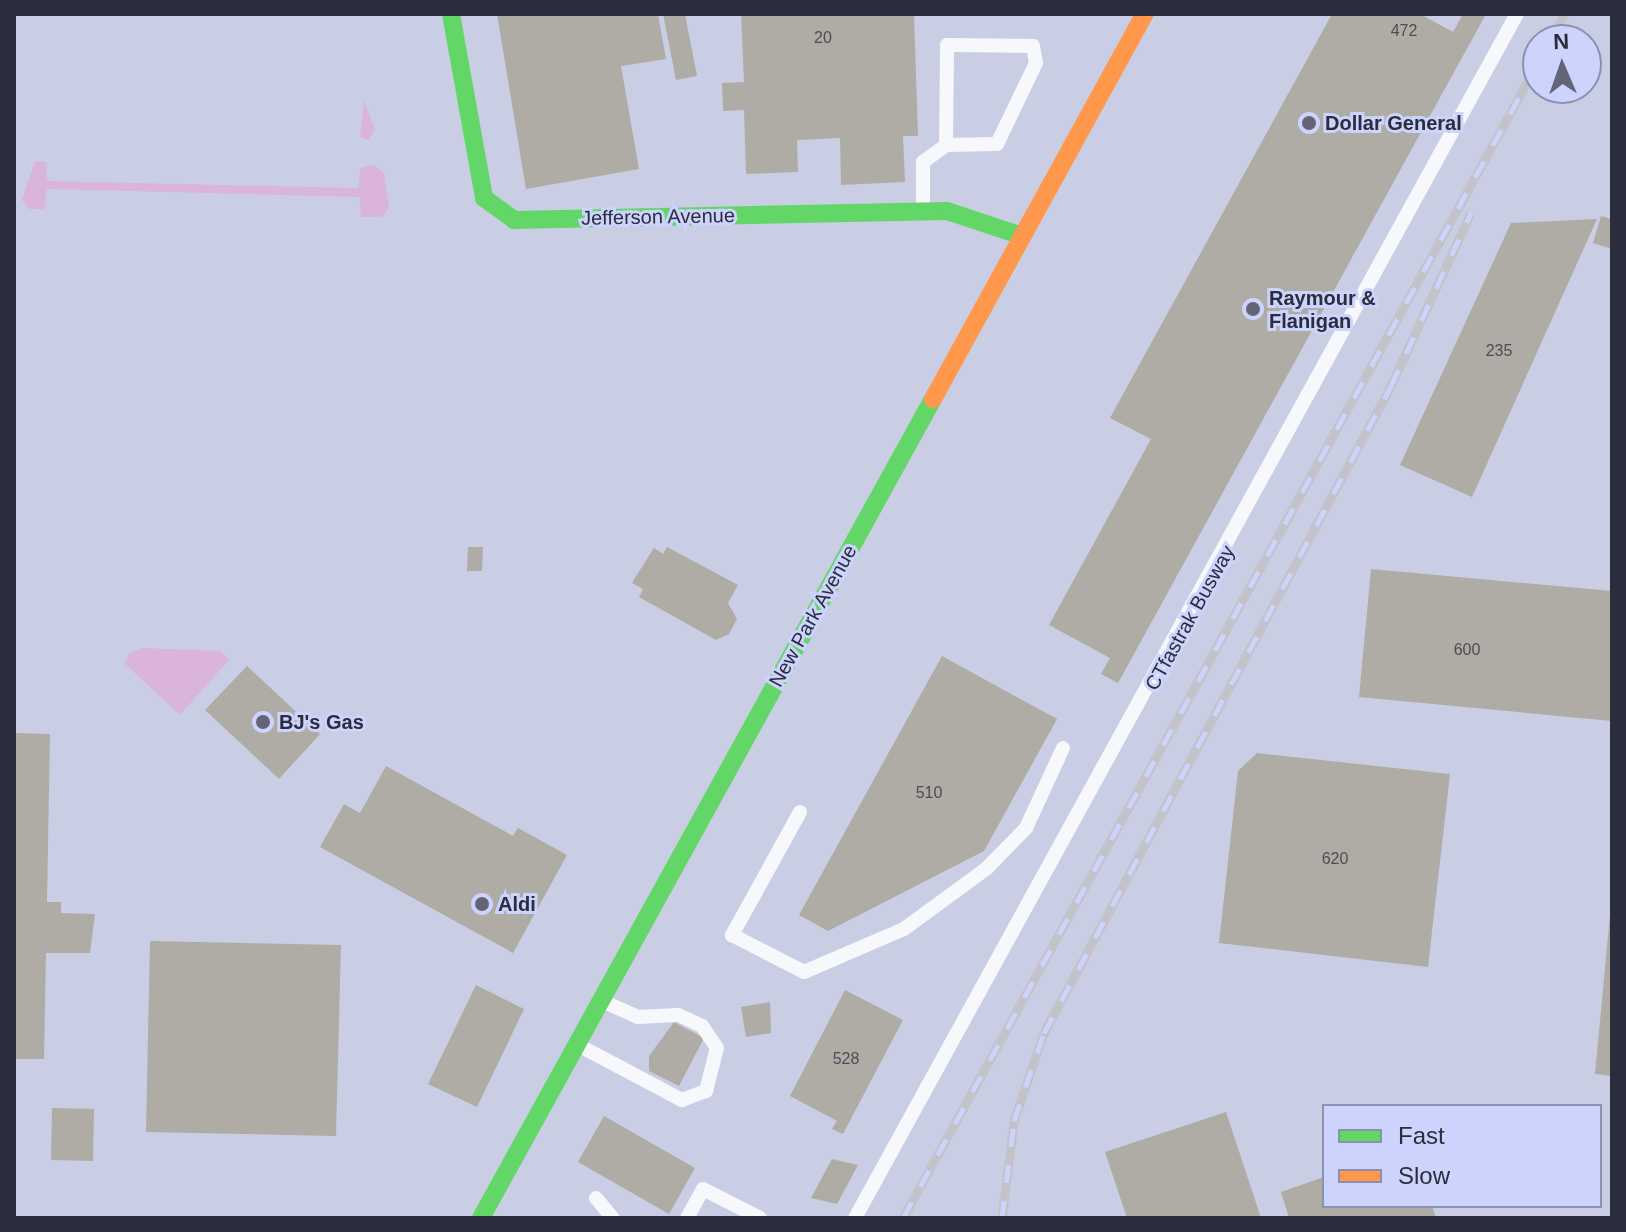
<!DOCTYPE html>
<html>
<head>
<meta charset="utf-8">
<style>
  body { margin:0 }
  #map { position:relative; width:1626px; height:1232px; overflow:hidden; background:#cacee4; font-family:Arial,sans-serif }
  div>[style] { position:absolute }
  .green>* { inset:0; background:#dab4da }
  .building>* { inset:0; background:#aeaca4 }
  .lane>* { height:14px; margin:-7px; padding:0 7px; transform-origin:7px; border-radius:7px; background:#f7f8fb }
  .fast>* { height:18px; margin:-9px; padding:0 9px; transform-origin:9px; border-radius:9px; background:#63d668 }
  .slow>* { height:18px; margin:-9px; padding:0 9px; transform-origin:9px; border-radius:9px; background:#ff974d }
  .rail>* { height:9px; margin-top:-4.5px; transform-origin:0; background:repeating-linear-gradient(90deg,#ccd3fd 0 18px,#c2c2c8 0 36px); box-sizing:border-box; border-block:2px solid #c2c2c8 }
  .dots>* { width:22px; height:22px; translate:-50% -50%; box-sizing:border-box; border:4px solid #ccd3fd; border-radius:50% }
  span { translate:-50% -50%; white-space:nowrap; text-align:center; line-height:1.15; -webkit-text-stroke:6px #ccd3fd; paint-order:stroke }
  .number-label { font-size:16px; color:#4c4d57 }
  .number-label span { -webkit-text-stroke-width:0 }
  .poi-label { font-size:20px; color:#2b2d3d; font-weight:700 }
  .left { translate:0 -50%; text-align:left }
  .street-label { font-size:20px; color:#2b2d3d }
  .frame { position:absolute; inset:0; border:16px solid #2b2d3d; pointer-events:none }
  .legend { position:absolute; left:1322px; top:1104px; width:280px; height:104px; box-sizing:border-box; background:#ccd3fd; border:2px solid #8c91b0; margin:0; padding:10px 14px; list-style:none; font-size:24px; color:#2b2d3d }
  .legend li { display:flex; align-items:center; gap:16px; height:40px }
  .legend b { width:40px; border:2px solid #8c91b0 }
  .north { position:absolute; left:1522px; top:24px; width:80px; height:80px; box-sizing:border-box; background:#ccd3fd; border:2px solid #8c91b0; border-radius:50%; rotate:358deg; font-size:22px; font-weight:700; line-height:32px; text-align:center; color:#2b2d3d }
  .north::after { content:''; display:block; margin:auto; width:28px; height:36px; background:#636577; clip-path:polygon(50% 0,100% 100%,50% 72%,0 100%) }
</style>
</head>
<body>
<div id="map">
  <div class="green">
    <i style="clip-path:polygon(364px 100px,375px 131px,368px 140px,360px 137px)"></i>
    <i style="clip-path:polygon(35px 161px,46px 162px,47px 181px,359px 188px,360px 168px,374px 165px,384px 173px,389px 208px,382px 217px,361px 217px,359px 197px,47px 189px,44px 209px,29px 209px,22px 200px)"></i>
    <i style="clip-path:polygon(142px 648px,220px 651px,229px 660px,180px 715px,125px 664px,129px 653px)"></i>
  </div>
  <div class="building">
    <i style="clip-path:polygon(497px 14px,658px 14px,666px 59px,621px 66px,639px 169px,526px 189px)"></i>
    <i style="clip-path:polygon(663px 14px,685px 14px,697px 76px,676px 80px)"></i>
    <i style="clip-path:polygon(741px 14px,914px 14px,918px 136px,903px 136px,905px 182px,841px 185px,840px 138px,797px 140px,798px 172px,746px 174px,744px 110px,723px 111px,722px 83px,744px 82px)"></i>
    <i style="clip-path:polygon(1332px 14px,1420px 14px,1453px 32px,1463px 14px,1486px 14px,1118px 683px,1101px 674px,1110px 658px,1049px 625px,1151px 439px,1110px 418px)"></i>
    <i style="clip-path:polygon(1601px 216px,1612px 219px,1612px 249px,1593px 243px)"></i>
    <i style="clip-path:polygon(1597px 219px,1472px 497px,1400px 465px,1511px 223px)"></i>
    <i style="clip-path:polygon(468px 547px,483px 547px,482px 571px,467px 571px)"></i>
    <i style="clip-path:polygon(667px 547px,738px 585px,728px 603px,737px 619px,729px 634px,716px 640px,639px 597px,643px 589px,632px 583px,640px 570px,654px 548px,663px 554px)"></i>
    <i style="clip-path:polygon(1371px 569px,1612px 591px,1612px 721px,1359px 697px)"></i>
    <i style="clip-path:polygon(942px 656px,1057px 719px,984px 851px,828px 931px,799px 915px)"></i>
    <i style="clip-path:polygon(247px 666px,320px 734px,279px 779px,205px 710px)"></i>
    <i style="clip-path:polygon(14px 733px,50px 734px,47px 902px,61px 902px,61px 913px,95px 914px,90px 953px,46px 953px,44px 1059px,14px 1059px)"></i>
    <i style="clip-path:polygon(1257px 753px,1450px 774px,1428px 967px,1219px 943px,1238px 771px)"></i>
    <i style="clip-path:polygon(386px 766px,513px 836px,518px 828px,567px 855px,513px 953px,320px 847px,344px 804px,360px 813px)"></i>
    <i style="clip-path:polygon(1610px 915px,1612px 915px,1612px 1076px,1595px 1074px)"></i>
    <i style="clip-path:polygon(150px 941px,341px 945px,336px 1136px,146px 1132px)"></i>
    <i style="clip-path:polygon(476px 985px,524px 1009px,477px 1107px,428px 1084px)"></i>
    <i style="clip-path:polygon(845px 990px,903px 1020px,843px 1134px,832px 1129px,837px 1121px,790px 1096px)"></i>
    <i style="clip-path:polygon(770px 1002px,771px 1033px,746px 1037px,741px 1007px)"></i>
    <i style="clip-path:polygon(674px 1022px,704px 1038px,679px 1086px,649px 1071px,649px 1056px)"></i>
    <i style="clip-path:polygon(52px 1108px,94px 1109px,93px 1161px,51px 1160px)"></i>
    <i style="clip-path:polygon(1226px 1112px,1261px 1218px,1127px 1218px,1105px 1152px)"></i>
    <i style="clip-path:polygon(604px 1116px,695px 1168px,669px 1214px,578px 1162px)"></i>
    <i style="clip-path:polygon(832px 1159px,858px 1165px,837px 1204px,811px 1198px)"></i>
    <i style="clip-path:polygon(1324px 1177px,1324px 1206px,1432px 1206px,1436px 1218px,1289px 1218px,1281px 1192px)"></i>
  </div>
  <div class="lane">
    <i style="left:923px;top:207px;width:45px;rotate:-90deg"></i>
    <i style="left:923px;top:162px;width:29px;rotate:-36deg"></i>
    <i style="left:946px;top:145px;width:100px;rotate:-89.4deg"></i>
    <i style="left:947px;top:45px;width:86px;rotate:0.7deg"></i>
    <i style="left:1033px;top:46px;width:17px;rotate:80deg"></i>
    <i style="left:1036px;top:63px;width:90px;rotate:115.7deg"></i>
    <i style="left:997px;top:144px;width:51px;rotate:178.9deg"></i>
    <i style="left:800px;top:812px;width:141px;rotate:118.9deg"></i>
    <i style="left:732px;top:935px;width:81px;rotate:27.2deg"></i>
    <i style="left:804px;top:972px;width:109px;rotate:-23.3deg"></i>
    <i style="left:904px;top:929px;width:103px;rotate:-36.3deg"></i>
    <i style="left:987px;top:868px;width:56px;rotate:-45.7deg"></i>
    <i style="left:1026px;top:828px;width:88px;rotate:-65.2deg"></i>
    <i style="left:578px;top:1045px;width:118px;rotate:27.9deg"></i>
    <i style="left:682px;top:1100px;width:26px;rotate:-21deg"></i>
    <i style="left:706px;top:1091px;width:44px;rotate:-75.7deg"></i>
    <i style="left:717px;top:1048px;width:27px;rotate:-124deg"></i>
    <i style="left:702px;top:1026px;width:26px;rotate:-155deg"></i>
    <i style="left:678px;top:1015px;width:40px;rotate:177.1deg"></i>
    <i style="left:638px;top:1017px;width:37px;rotate:-156deg"></i>
    <i style="left:596px;top:1198px;width:26px;rotate:50deg"></i>
    <i style="left:687px;top:1218px;width:33px;rotate:-61deg"></i>
    <i style="left:703px;top:1189px;width:64px;rotate:27deg"></i>
    <i style="left:855px;top:1218px;width:1374px;rotate:-61.2deg"></i>
  </div>
  <div class="fast">
    <i style="left:451px;top:14px;width:187px;rotate:79.8deg"></i>
    <i style="left:484px;top:198px;width:37px;rotate:36deg"></i>
    <i style="left:514px;top:220px;width:433px;rotate:-1.2deg"></i>
    <i style="left:947px;top:211px;width:79px;rotate:18.4deg"></i>
    <i style="left:481px;top:1218px;width:935px;rotate:-61.11deg"></i>
  </div>
  <div class="slow">
    <i style="left:933px;top:399px;width:440px;rotate:-61.2deg"></i>
  </div>
  <div class="rail">
    <i style="left:1551px;top:40px;width:30px;rotate:-62deg"></i>
    <i style="left:903px;top:1218px;width:1318px;rotate:-61.2deg"></i>
    <i style="left:1002px;top:1218px;width:98px;rotate:-82.9deg"></i>
    <i style="left:1014px;top:1121px;width:93px;rotate:-71.2deg"></i>
    <i style="left:1044px;top:1033px;width:734px;rotate:-61.79deg"></i>
    <i style="left:1391px;top:386px;width:191px;rotate:-65.2deg"></i>
  </div>
  <div class="dots">
    <i style="left:1309px;top:123px;background:#636577"></i>
    <i style="left:1253px;top:309px;background:#636577"></i>
    <i style="left:263px;top:722px;background:#636577"></i>
    <i style="left:482px;top:904px;background:#636577"></i>
  </div>
  <div class="number-label">
    <span style="left:1404px;top:31px">472</span>
    <span style="left:823px;top:38px">20</span>
    <span style="left:1499px;top:351px">235</span>
    <span style="left:1467px;top:650px">600</span>
    <span style="left:929px;top:793px">510</span>
    <span style="left:1335px;top:859px">620</span>
    <span style="left:846px;top:1059px">528</span>
  </div>
  <div class="poi-label">
    <span class="left" style="left:1325px;top:123px">Dollar General</span>
    <span class="left" style="left:1269px;top:310px">Raymour &amp;<br>Flanigan</span>
    <span class="left" style="left:279px;top:722px">BJ's Gas</span>
    <span class="left" style="left:498px;top:904px">Aldi</span>
  </div>
  <div class="street-label">
    <span style="left:658px;top:217px;rotate:-1deg">Jefferson Avenue</span>
    <span style="left:813px;top:616px;rotate:-61deg">New Park Avenue</span>
    <span style="left:1190px;top:618px;rotate:-61deg">CTfastrak Busway</span>
  </div>
  <div class="frame"></div>
  <ul class="legend">
  <li><b style="height:10px;background:#63d668"></b>Fast</li>
  <li><b style="height:10px;background:#ff974d"></b>Slow</li>
  </ul>
  <div class="north">N</div>
</div>
</body>
</html>
